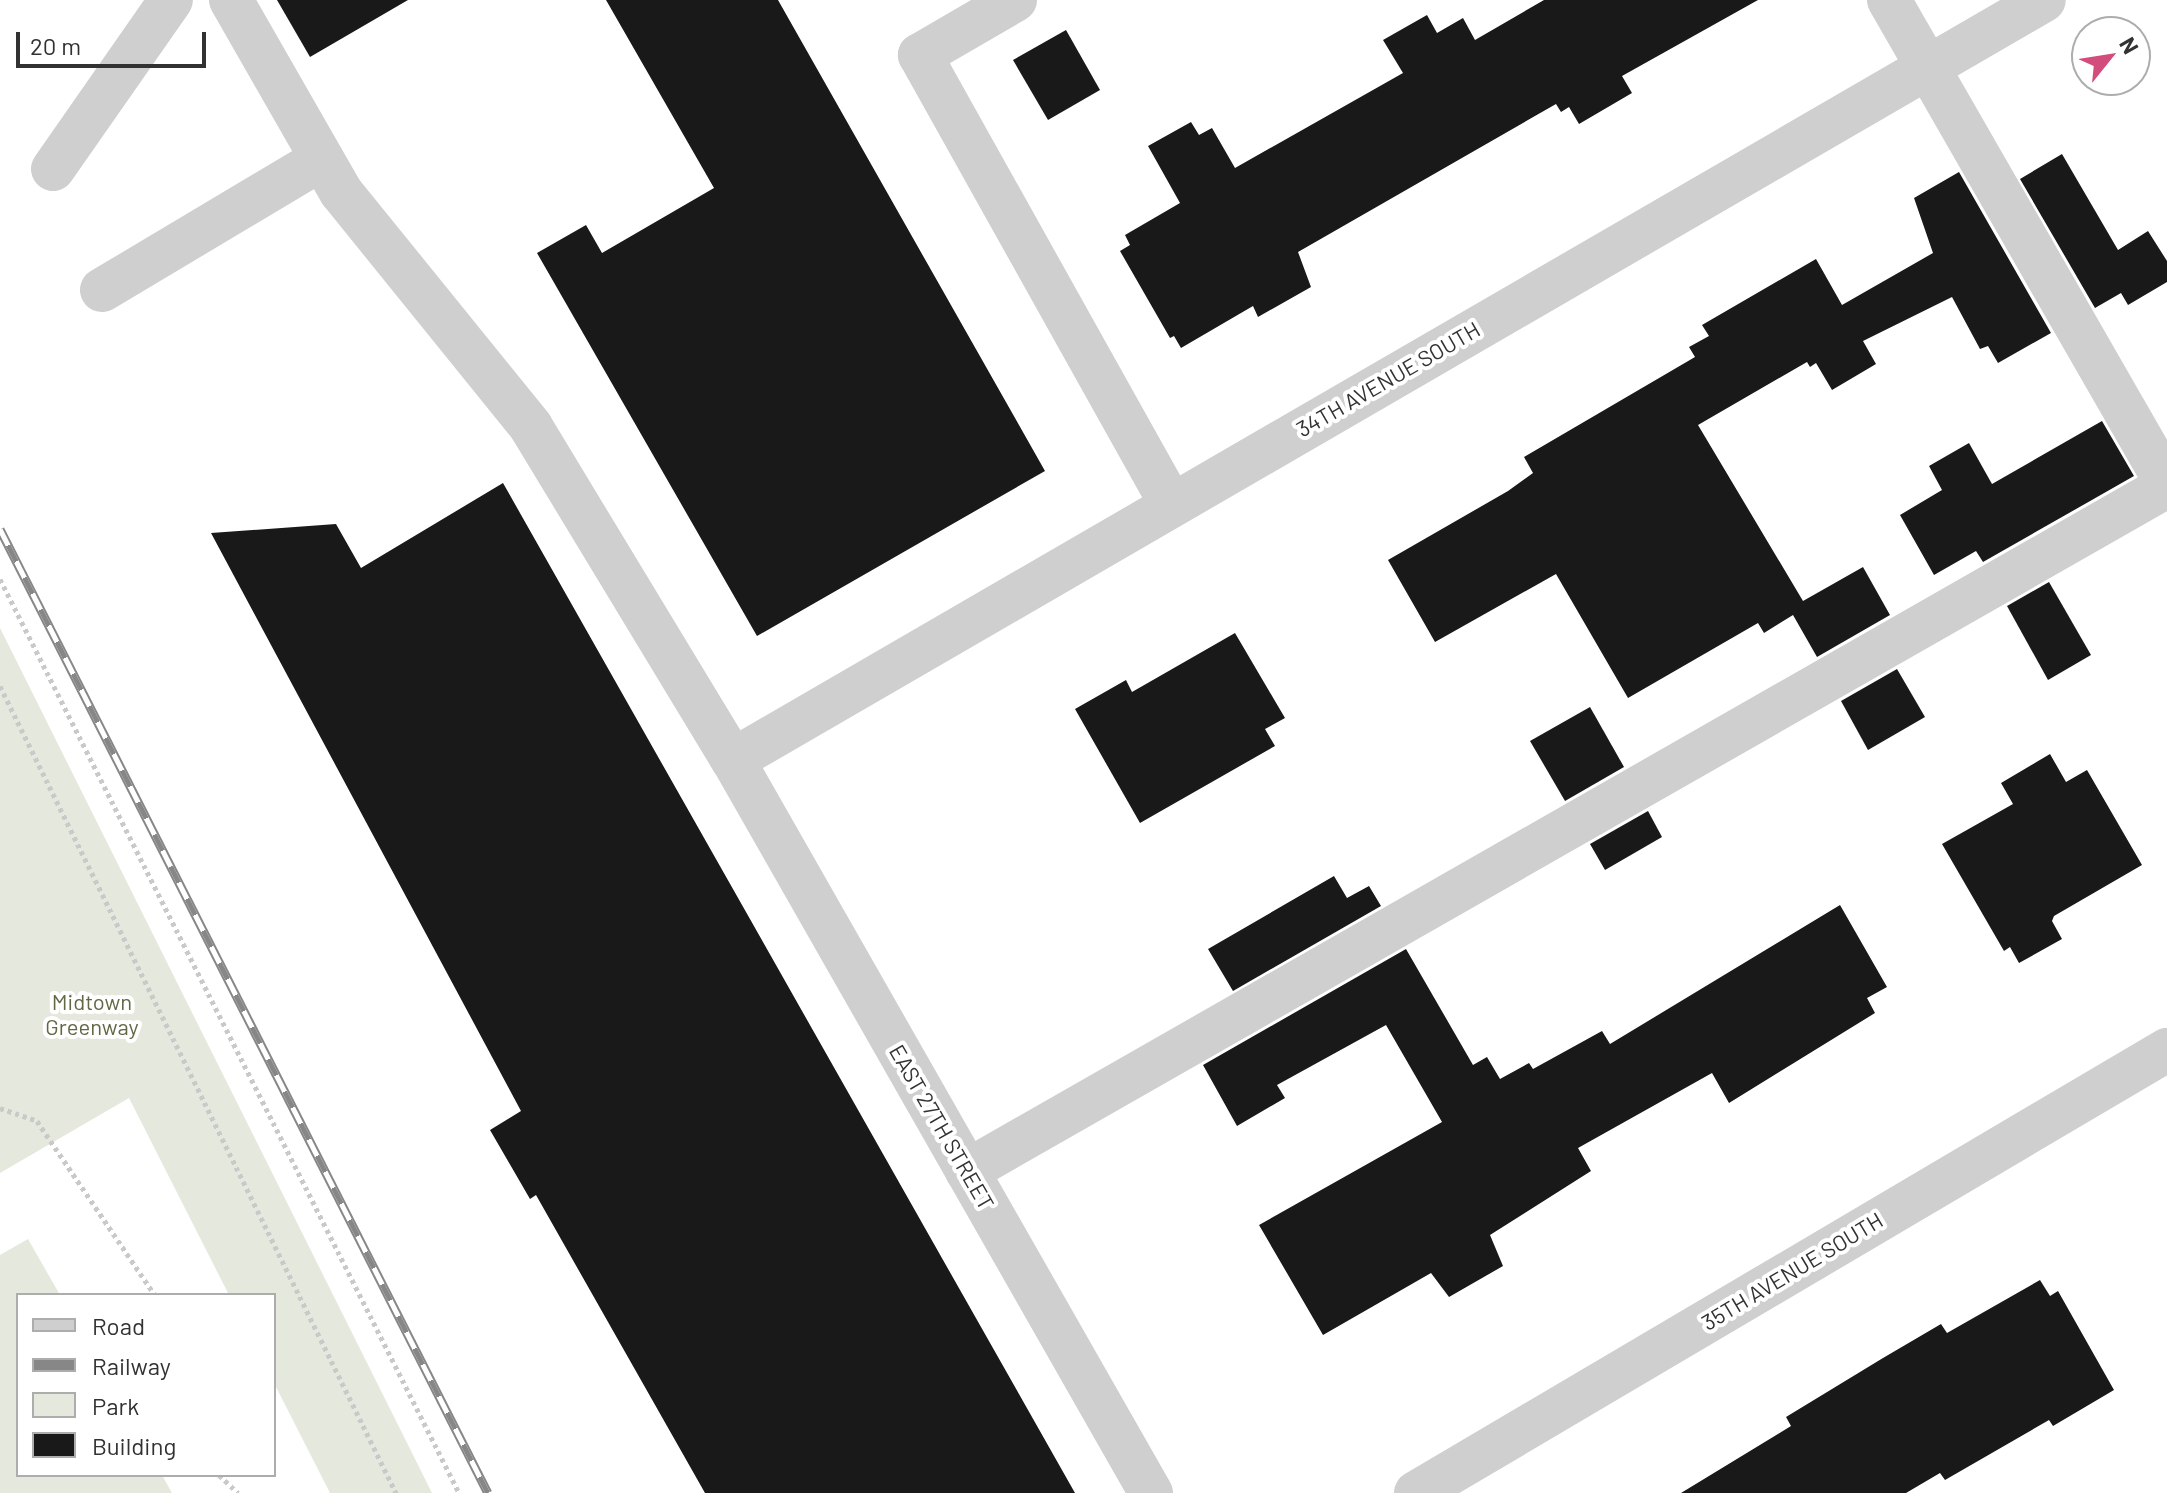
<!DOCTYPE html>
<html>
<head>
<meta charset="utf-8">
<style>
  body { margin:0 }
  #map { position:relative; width:2167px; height:1493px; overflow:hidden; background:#fff; font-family:Barlow,sans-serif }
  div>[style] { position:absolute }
  .green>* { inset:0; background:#e5e8dd }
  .building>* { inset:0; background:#191919 }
  .path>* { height:5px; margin-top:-2.5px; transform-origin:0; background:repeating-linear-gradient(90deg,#c9c9c9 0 4px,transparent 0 8px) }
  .minor>* { height:44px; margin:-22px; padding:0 22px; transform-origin:22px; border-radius:22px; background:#cfcfcf }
  .rail>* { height:9px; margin-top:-4.5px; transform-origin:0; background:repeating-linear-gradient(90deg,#fff 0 18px,#878787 0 36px); box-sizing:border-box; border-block:2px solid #878787 }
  span { translate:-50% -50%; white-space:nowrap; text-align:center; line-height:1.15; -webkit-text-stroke:8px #fff; paint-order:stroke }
  .street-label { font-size:22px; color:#323232 }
  .park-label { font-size:22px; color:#606944 }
  .legend { position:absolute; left:16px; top:1293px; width:260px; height:184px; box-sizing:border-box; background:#fff; border:2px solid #adadad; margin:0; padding:10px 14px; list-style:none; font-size:24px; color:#323232 }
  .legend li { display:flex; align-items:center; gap:16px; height:40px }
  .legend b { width:40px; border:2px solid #adadad }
  .north { position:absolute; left:2071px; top:16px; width:80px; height:80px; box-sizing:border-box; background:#fff; border:2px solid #adadad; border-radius:50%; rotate:60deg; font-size:22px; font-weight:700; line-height:32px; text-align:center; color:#323232 }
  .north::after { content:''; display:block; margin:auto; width:28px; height:36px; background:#d24c7c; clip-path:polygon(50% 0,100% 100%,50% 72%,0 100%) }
  .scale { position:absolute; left:16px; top:32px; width:190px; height:36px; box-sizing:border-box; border:4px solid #323232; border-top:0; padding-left:10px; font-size:24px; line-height:28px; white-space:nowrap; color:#323232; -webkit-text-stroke:6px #fff; paint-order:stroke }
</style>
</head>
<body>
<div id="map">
  <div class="green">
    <i style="clip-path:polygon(0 628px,427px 1483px,432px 1493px,330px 1493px,274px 1383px,274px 1295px,229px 1295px,129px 1098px,0 1173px)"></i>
    <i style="clip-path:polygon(28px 1239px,60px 1295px,18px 1295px,18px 1475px,162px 1475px,172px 1493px,0 1493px,0 1255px)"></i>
  </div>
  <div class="building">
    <i style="clip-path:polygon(277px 0,408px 0,310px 57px)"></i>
    <i style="clip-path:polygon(606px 0,778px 0,1045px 471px,757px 636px,537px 253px,586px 225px,602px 253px,714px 188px)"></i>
    <i style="clip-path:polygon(1544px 0,1758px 0,1622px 76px,1632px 93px,1579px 124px,1569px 107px,1561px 112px,1556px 104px,1298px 252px,1311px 287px,1258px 317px,1253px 306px,1181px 348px,1174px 336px,1170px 338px,1120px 251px,1130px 245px,1125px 235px,1180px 203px,1148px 146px,1191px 122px,1199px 135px,1212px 128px,1235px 168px,1403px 73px,1383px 40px,1427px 15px,1437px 33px,1463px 18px,1475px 40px)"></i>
    <i style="clip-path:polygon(1066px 30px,1100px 90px,1048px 120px,1013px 60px)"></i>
    <i style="clip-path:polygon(2062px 154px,2118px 250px,2148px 231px,2167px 261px,2167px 282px,2128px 305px,2121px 293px,2095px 308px,2020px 179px)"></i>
    <i style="clip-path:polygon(1959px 172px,2051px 333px,1998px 363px,1988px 346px,1980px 349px,1952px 297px,1863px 341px,1876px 364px,1832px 390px,1816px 363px,1810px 367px,1807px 362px,1698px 425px,1803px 601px,1863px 567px,1890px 615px,1817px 657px,1793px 615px,1764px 633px,1758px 623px,1628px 698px,1556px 574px,1435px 642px,1388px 560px,1508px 491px,1533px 473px,1524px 457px,1695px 357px,1689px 347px,1709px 336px,1702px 325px,1816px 259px,1842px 305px,1933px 253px,1914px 198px)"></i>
    <i style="clip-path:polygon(2102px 421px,2134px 476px,1983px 562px,1976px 551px,1934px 575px,1900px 515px,1942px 490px,1929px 466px,1969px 443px,1992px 484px)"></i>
    <i style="clip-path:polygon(503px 483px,1075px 1493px,705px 1493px,536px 1195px,530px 1199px,490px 1130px,521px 1111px,211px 533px,336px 524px,361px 568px)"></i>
    <i style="clip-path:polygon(2049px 582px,2091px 655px,2048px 680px,2007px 606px)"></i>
    <i style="clip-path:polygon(1235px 633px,1285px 718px,1265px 729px,1275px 746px,1140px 823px,1075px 709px,1126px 680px,1132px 692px)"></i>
    <i style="clip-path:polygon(1897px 669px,1925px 717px,1868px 750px,1841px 701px)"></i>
    <i style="clip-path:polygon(1590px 707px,1624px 767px,1565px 801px,1530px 741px)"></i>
    <i style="clip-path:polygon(2050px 754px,2066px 782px,2087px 770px,2142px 865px,2054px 916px,2052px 921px,2062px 939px,2019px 963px,2010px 947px,2004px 951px,1942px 844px,2013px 804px,2001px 783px)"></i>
    <i style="clip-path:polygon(1648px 811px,1662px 837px,1605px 870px,1590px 844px)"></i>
    <i style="clip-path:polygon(1334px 876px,1347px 898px,1369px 886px,1381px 906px,1233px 991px,1208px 949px)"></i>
    <i style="clip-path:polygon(1840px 905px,1887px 987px,1867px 998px,1875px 1013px,1729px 1103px,1712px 1073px,1578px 1148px,1591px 1171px,1490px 1235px,1503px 1266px,1449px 1297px,1431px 1273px,1323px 1335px,1259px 1225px,1442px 1122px,1386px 1025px,1277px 1085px,1285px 1098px,1237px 1126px,1203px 1065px,1406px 949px,1473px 1065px,1487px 1057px,1500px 1079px,1529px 1063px,1533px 1069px,1602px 1031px,1610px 1044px)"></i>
    <i style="clip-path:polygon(2040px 1280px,2050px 1296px,2058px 1291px,2114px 1390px,2053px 1426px,2049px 1420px,1945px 1480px,1940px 1473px,1906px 1493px,1681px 1493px,1791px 1426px,1786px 1417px,1883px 1358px,1941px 1324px,1947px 1333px)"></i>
  </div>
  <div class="path">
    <i style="left:0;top:579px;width:1023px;rotate:63.33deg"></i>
    <i style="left:0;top:686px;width:899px;rotate:63.86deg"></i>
    <i style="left:0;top:1108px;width:39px;rotate:19deg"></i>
    <i style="left:37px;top:1121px;width:210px;rotate:55.9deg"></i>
    <i style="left:219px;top:1475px;width:26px;rotate:43deg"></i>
  </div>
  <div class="minor">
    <i style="left:231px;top:0;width:221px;rotate:60.2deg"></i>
    <i style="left:341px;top:192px;width:302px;rotate:51deg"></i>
    <i style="left:531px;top:427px;width:389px;rotate:58.8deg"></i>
    <i style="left:733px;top:760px;width:844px;rotate:60.31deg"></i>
    <i style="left:1015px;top:0;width:110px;rotate:149.9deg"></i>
    <i style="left:920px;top:55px;width:514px;rotate:60.79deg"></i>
    <i style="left:1889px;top:0;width:558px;rotate:60.13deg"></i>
    <i style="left:53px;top:169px;width:206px;rotate:-55.1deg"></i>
    <i style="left:102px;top:290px;width:256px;rotate:-30.8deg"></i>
    <i style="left:733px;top:760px;width:1515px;rotate:-30.1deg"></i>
    <i style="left:967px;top:1171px;width:1382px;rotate:-29.72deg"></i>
    <i style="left:1416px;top:1493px;width:872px;rotate:-30.54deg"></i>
  </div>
  <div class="rail">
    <i style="left:0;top:529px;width:1080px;rotate:63.15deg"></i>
  </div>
  <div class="street-label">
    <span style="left:1388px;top:379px;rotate:-30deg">34TH AVENUE SOUTH</span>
    <span style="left:942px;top:1127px;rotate:60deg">EAST 27TH STREET</span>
    <span style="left:1792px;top:1271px;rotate:-31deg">35TH AVENUE SOUTH</span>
  </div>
  <div class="park-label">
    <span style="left:92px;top:1014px">Midtown<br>Greenway</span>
  </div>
  <ul class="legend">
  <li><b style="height:10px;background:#cfcfcf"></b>Road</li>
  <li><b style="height:10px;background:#878787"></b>Railway</li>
  <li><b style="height:22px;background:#e5e8dd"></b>Park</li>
  <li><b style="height:22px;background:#191919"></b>Building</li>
  </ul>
  <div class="north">N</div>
  <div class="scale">20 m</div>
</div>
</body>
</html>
